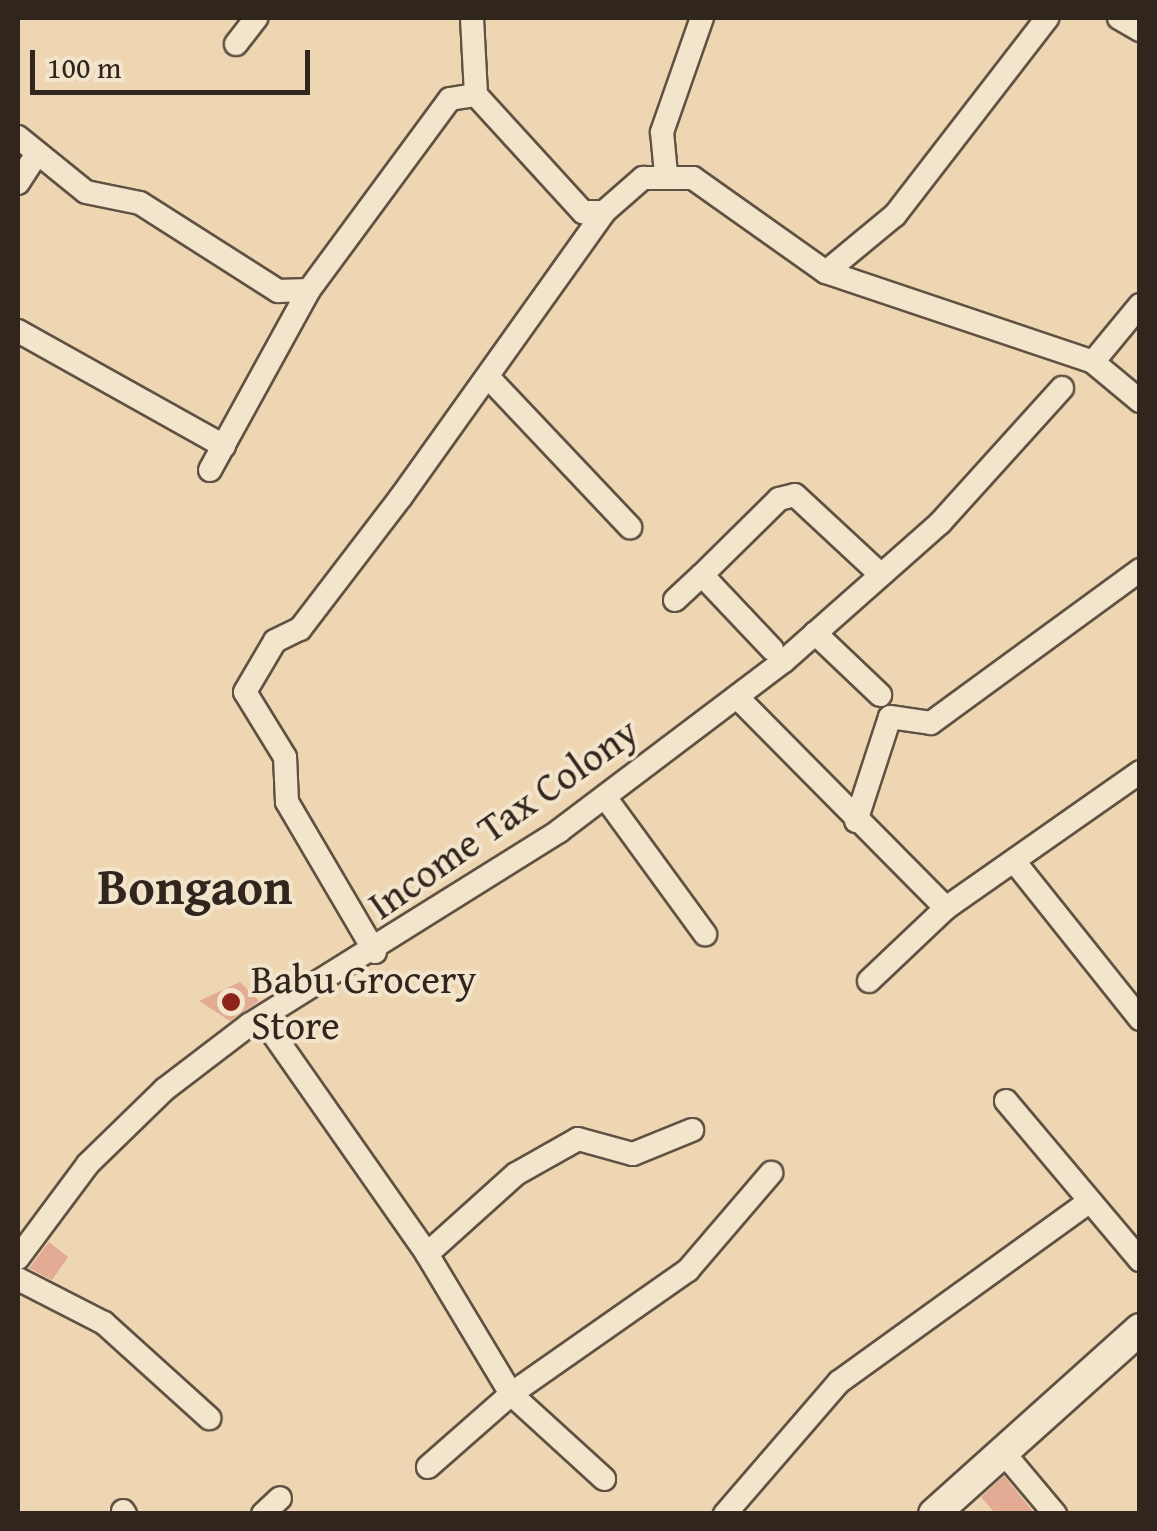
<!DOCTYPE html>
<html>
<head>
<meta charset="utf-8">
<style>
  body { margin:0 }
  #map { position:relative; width:1157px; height:1531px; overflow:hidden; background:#edd6b1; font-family:"Gentium Book Plus",serif }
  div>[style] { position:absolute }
  .building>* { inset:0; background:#e3aa94 }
  .roads { filter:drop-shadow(2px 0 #605243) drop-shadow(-2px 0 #605243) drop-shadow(0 2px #605243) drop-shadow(0 -2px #605243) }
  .street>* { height:22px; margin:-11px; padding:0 11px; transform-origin:11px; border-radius:11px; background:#f3e4cc }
  .secondary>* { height:30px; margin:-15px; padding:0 15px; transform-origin:15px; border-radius:15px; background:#f3e4cc }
  .dots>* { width:28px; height:28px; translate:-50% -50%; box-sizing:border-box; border:5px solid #f3e4cc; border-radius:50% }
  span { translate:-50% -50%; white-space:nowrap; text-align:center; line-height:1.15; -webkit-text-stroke:8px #f3e4cc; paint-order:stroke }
  .street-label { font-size:40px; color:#31261e }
  .poi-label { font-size:40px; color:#31261e }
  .left { translate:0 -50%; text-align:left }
  .district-label { font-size:50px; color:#31261e; font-weight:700 }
  .frame { position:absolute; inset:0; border:20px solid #31261e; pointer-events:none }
  .scale { position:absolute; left:30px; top:50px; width:280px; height:45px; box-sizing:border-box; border:5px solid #31261e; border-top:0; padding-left:12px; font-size:30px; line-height:35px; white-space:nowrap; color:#31261e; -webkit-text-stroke:8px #f3e4cc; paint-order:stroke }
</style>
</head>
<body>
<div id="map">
  <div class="building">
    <i style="clip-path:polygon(240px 982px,259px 1001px,230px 1021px,199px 1001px)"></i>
    <i style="clip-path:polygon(49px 1242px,68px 1257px,52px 1280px,29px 1268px)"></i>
    <i style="clip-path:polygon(1004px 1476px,1035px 1514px,996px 1514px,981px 1497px)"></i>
  </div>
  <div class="roads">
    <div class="street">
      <i style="left:472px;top:18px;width:77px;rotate:87deg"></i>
      <i style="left:1119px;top:18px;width:24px;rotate:30deg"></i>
      <i style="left:236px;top:44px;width:33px;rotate:-52deg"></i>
      <i style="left:18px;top:137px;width:87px;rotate:39deg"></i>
      <i style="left:86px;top:192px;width:55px;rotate:11.5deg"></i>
      <i style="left:140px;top:203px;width:164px;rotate:32.5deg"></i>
      <i style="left:278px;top:291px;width:31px;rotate:-2deg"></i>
      <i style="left:309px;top:290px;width:237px;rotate:-53.6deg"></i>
      <i style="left:450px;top:99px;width:26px;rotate:-9deg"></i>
      <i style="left:476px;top:95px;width:159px;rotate:47.6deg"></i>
      <i style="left:583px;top:212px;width:21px"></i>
      <i style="left:604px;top:212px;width:52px;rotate:-41.1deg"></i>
      <i style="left:643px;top:178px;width:50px"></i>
      <i style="left:693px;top:178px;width:163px;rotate:35.3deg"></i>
      <i style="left:826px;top:272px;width:282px;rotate:18.6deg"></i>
      <i style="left:1093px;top:362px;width:61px;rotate:39.7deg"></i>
      <i style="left:666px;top:174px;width:42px;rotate:-95.4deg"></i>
      <i style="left:662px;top:132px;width:121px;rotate:-70.7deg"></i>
      <i style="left:18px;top:183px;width:31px;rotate:-57deg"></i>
      <i style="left:826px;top:272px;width:89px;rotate:-39.6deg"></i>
      <i style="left:895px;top:215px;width:249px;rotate:-52.3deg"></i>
      <i style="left:18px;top:331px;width:236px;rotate:29.2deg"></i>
      <i style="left:1093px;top:362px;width:74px;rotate:-50.5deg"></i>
      <i style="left:488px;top:377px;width:207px;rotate:46.6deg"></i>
      <i style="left:210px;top:470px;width:205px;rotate:-61.2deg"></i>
      <i style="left:675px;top:600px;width:37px;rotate:-43deg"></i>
      <i style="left:815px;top:633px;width:90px;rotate:43.6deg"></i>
      <i style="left:772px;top:649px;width:102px;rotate:-133.4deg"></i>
      <i style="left:702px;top:575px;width:108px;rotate:-44.6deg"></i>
      <i style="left:779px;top:499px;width:16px;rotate:-14deg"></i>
      <i style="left:795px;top:495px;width:117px;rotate:42.9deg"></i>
      <i style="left:737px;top:697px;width:297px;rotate:45.3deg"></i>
      <i style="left:946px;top:908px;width:237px;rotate:-35deg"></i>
      <i style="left:605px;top:797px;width:170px;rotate:53.9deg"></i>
      <i style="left:856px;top:821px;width:109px;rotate:-71.9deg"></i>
      <i style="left:890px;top:717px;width:41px;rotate:8.3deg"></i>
      <i style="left:931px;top:723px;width:259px;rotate:-36.2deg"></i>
      <i style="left:1014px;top:861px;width:202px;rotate:51.4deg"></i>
      <i style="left:375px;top:952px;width:174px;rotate:-120.4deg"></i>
      <i style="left:287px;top:802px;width:45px;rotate:-92.5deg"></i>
      <i style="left:285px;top:757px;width:76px;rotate:-121.6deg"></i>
      <i style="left:245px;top:692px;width:59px;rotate:-59.5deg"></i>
      <i style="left:275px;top:641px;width:28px;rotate:-26deg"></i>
      <i style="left:300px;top:629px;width:166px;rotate:-52.6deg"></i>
      <i style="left:401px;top:497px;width:350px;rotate:-54.5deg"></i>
      <i style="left:869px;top:981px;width:106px;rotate:-43.5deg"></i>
      <i style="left:262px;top:1018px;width:288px;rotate:55deg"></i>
      <i style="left:427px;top:1254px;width:163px;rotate:59deg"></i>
      <i style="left:511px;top:1394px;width:126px;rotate:42.4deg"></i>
      <i style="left:1006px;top:1101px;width:208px;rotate:49.9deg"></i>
      <i style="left:427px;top:1254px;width:120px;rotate:-42deg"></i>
      <i style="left:516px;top:1174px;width:71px;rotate:-29.4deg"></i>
      <i style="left:578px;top:1139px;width:57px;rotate:15.3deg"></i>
      <i style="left:633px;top:1154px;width:64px;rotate:-22.1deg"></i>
      <i style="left:18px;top:1258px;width:117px;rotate:-53.3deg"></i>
      <i style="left:88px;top:1164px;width:107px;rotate:-44.2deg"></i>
      <i style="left:165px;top:1089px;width:106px;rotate:-37.3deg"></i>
      <i style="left:249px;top:1025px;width:366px;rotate:-32deg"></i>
      <i style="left:559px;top:831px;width:282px;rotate:-37.1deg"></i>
      <i style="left:784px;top:661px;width:208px;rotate:-41.5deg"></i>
      <i style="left:940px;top:523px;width:182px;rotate:-47.9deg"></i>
      <i style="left:18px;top:1279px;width:97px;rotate:27.1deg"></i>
      <i style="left:104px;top:1323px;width:142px;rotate:42.1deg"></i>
      <i style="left:1003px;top:1452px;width:81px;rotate:50deg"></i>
      <i style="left:428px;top:1467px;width:111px;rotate:-41.3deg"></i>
      <i style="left:511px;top:1394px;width:216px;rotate:-35deg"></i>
      <i style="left:688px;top:1270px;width:128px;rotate:-49.4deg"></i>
      <i style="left:123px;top:1511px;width:4px;rotate:56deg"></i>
      <i style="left:263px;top:1514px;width:23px;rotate:-43deg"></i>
      <i style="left:725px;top:1514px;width:174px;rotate:-49.2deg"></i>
      <i style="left:839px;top:1382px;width:309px;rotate:-35.8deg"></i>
    </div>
    <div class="secondary">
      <i style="left:934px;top:1514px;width:277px;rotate:-41.9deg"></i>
    </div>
  </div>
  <div class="dots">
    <i style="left:231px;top:1002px;background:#8f2418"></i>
  </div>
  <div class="street-label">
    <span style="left:503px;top:818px;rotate:-35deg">Income Tax Colony</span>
  </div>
  <div class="poi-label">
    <span class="left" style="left:251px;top:1002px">Babu Grocery<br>Store</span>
  </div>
  <div class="district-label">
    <span style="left:195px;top:886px">Bongaon</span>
  </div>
  <div class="frame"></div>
  <div class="scale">100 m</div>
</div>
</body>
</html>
